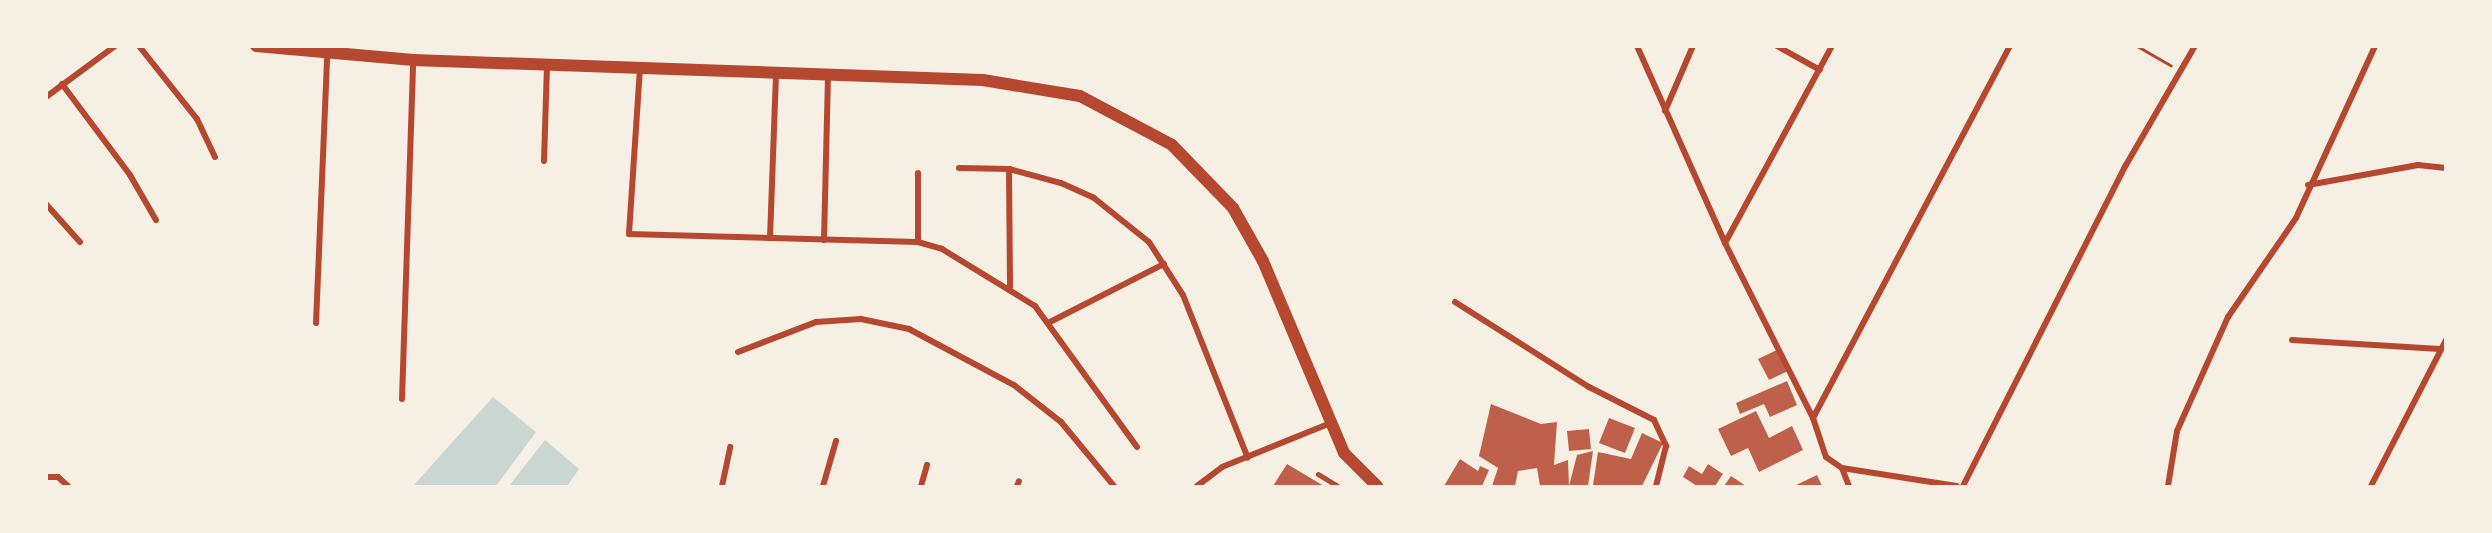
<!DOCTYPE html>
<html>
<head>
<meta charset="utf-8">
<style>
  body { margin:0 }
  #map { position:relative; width:2492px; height:533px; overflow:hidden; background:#f6efe4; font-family:"Roboto Serif",serif }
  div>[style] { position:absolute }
  .water>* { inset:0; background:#c9d6d2 }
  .building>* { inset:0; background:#bf614a }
  .path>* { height:3px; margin:-1.5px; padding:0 1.5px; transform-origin:1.5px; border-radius:1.5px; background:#b5482f }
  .service>* { height:4.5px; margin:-2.25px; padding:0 2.25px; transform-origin:2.25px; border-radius:2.25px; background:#b5482f }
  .minor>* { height:6px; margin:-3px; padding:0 3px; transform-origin:3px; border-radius:3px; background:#b5482f }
  .secondary>* { height:12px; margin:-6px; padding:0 6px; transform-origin:6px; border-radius:6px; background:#b5482f }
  span { translate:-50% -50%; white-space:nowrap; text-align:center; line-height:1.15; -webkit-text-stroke:6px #f6efe4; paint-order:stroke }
  .frame { position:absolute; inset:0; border:48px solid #f6efe4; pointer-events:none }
</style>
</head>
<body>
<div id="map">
  <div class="water">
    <i style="clip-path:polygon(493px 397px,536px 432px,496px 486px,413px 486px)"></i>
    <i style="clip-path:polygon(545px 440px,579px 469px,567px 486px,509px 486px)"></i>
  </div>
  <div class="building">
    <i style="clip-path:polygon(1777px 350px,1788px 371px,1769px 380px,1758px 359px)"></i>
    <i style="clip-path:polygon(1787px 381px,1797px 405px,1770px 417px,1764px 404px,1740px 414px,1736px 403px)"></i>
    <i style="clip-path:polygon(1491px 404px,1541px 424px,1557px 422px,1554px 465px,1568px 460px,1569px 486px,1577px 455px,1593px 451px,1588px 486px,1540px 486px,1537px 468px,1518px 471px,1515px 486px,1492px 486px,1498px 468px,1479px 456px)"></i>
    <i style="clip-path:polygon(1756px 411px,1769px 438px,1792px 426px,1803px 450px,1759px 472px,1748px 448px,1731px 456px,1718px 429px)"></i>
    <i style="clip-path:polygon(1609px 418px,1635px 428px,1625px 453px,1599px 443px)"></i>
    <i style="clip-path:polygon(1589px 429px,1591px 449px,1569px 451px,1567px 431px)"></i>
    <i style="clip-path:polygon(1642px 433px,1663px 443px,1642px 486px,1593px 485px,1598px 452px,1631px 459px)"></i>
    <i style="clip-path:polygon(1460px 459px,1478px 471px,1480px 466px,1489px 470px,1482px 486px,1444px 486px)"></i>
    <i style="clip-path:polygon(1287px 464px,1324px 486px,1273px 486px)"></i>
    <i style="clip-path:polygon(1708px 464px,1723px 474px,1715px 486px,1697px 486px,1683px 477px,1689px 466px,1702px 474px)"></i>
    <i style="clip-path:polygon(1817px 475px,1822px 486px,1794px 486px)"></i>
    <i style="clip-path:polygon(1731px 476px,1746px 486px,1724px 486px)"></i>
  </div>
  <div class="path">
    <i style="left:2137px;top:46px;width:39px;rotate:30deg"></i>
  </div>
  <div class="service">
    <i style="left:1318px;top:474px;width:23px;rotate:31deg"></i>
  </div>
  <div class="minor">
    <i style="left:139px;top:46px;width:93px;rotate:51.5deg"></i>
    <i style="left:197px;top:119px;width:42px;rotate:64.7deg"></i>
    <i style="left:1637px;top:46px;width:216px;rotate:65.9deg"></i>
    <i style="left:1725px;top:243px;width:196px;rotate:63.3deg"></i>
    <i style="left:1813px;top:418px;width:41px;rotate:71.6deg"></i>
    <i style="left:1826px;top:457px;width:19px;rotate:35deg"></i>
    <i style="left:1842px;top:468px;width:19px;rotate:69deg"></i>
    <i style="left:1777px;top:46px;width:49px;rotate:29.2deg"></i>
    <i style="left:640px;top:68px;width:166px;rotate:93.8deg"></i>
    <i style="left:629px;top:234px;width:289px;rotate:1.6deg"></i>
    <i style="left:918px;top:242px;width:25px;rotate:16deg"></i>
    <i style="left:942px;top:249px;width:109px;rotate:31.5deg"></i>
    <i style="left:1035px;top:306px;width:174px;rotate:54.1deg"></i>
    <i style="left:62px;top:84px;width:114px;rotate:53.2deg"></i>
    <i style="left:130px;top:175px;width:52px;rotate:60deg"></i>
    <i style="left:46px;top:97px;width:86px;rotate:-36.5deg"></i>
    <i style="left:1665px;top:111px;width:71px;rotate:-66.7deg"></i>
    <i style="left:544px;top:161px;width:96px;rotate:-88.2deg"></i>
    <i style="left:959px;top:168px;width:50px;rotate:1.1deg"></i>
    <i style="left:1009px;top:169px;width:54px;rotate:15.1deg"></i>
    <i style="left:1061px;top:183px;width:36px;rotate:24deg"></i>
    <i style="left:1094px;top:198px;width:70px;rotate:38.7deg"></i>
    <i style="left:1149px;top:242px;width:63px;rotate:57.3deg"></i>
    <i style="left:1183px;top:295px;width:175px;rotate:68.3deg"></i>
    <i style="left:1009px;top:169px;width:118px;rotate:89.5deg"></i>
    <i style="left:918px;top:173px;width:69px;rotate:90deg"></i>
    <i style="left:2308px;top:185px;width:112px;rotate:-10.3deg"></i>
    <i style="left:2418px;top:165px;width:28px;rotate:6deg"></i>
    <i style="left:46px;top:204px;width:51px;rotate:48.2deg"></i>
    <i style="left:770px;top:238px;width:165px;rotate:-87.9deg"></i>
    <i style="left:824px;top:240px;width:164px;rotate:-88.6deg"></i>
    <i style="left:1725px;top:243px;width:224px;rotate:-61.5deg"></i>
    <i style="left:1455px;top:302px;width:159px;rotate:32.4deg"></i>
    <i style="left:1589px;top:387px;width:73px;rotate:26.9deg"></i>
    <i style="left:1654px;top:420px;width:29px;rotate:65deg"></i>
    <i style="left:1666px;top:446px;width:41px;rotate:104deg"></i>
    <i style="left:1050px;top:322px;width:128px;rotate:-27deg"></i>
    <i style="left:316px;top:323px;width:268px;rotate:-87.6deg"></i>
    <i style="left:2292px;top:340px;width:148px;rotate:3.5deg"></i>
    <i style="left:738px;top:352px;width:84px;rotate:-21deg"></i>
    <i style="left:816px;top:322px;width:45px;rotate:-3.8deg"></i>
    <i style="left:861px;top:319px;width:49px;rotate:11.8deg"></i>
    <i style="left:909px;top:329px;width:119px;rotate:28.1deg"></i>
    <i style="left:1014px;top:385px;width:60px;rotate:38.2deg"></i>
    <i style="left:1061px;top:422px;width:83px;rotate:50.4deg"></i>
    <i style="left:402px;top:399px;width:339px;rotate:-88.1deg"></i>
    <i style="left:1813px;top:418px;width:421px;rotate:-62.1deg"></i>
    <i style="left:1842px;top:468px;width:116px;rotate:8.9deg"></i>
    <i style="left:46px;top:477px;width:12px"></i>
    <i style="left:58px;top:477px;width:13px;rotate:42deg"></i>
    <i style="left:722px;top:486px;width:40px;rotate:-78deg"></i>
    <i style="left:823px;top:486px;width:47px;rotate:-73.9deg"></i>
    <i style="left:921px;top:486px;width:22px;rotate:-74deg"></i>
    <i style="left:1017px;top:486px;width:5px;rotate:-68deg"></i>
    <i style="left:1197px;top:486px;width:31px;rotate:-37deg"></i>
    <i style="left:1222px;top:467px;width:118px;rotate:-22deg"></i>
    <i style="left:1963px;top:486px;width:360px;rotate:-63.1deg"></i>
    <i style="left:2126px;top:165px;width:138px;rotate:-59.9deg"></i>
    <i style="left:2168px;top:486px;width:56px;rotate:-80.7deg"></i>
    <i style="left:2177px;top:431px;width:125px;rotate:-65.9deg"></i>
    <i style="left:2228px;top:317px;width:120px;rotate:-55.5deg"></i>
    <i style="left:2296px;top:218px;width:189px;rotate:-65.3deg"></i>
    <i style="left:2371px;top:486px;width:164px;rotate:-62.8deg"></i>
  </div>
  <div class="secondary">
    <i style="left:256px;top:46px;width:158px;rotate:5.1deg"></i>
    <i style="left:413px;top:60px;width:570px;rotate:2.01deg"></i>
    <i style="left:983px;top:80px;width:98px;rotate:9.4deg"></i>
    <i style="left:1080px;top:96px;width:104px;rotate:28deg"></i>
    <i style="left:1172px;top:145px;width:88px;rotate:45.9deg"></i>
    <i style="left:1233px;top:208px;width:61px;rotate:60.5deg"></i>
    <i style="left:1263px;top:261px;width:208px;rotate:67.1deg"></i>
    <i style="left:1344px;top:453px;width:47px;rotate:45deg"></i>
  </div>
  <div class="frame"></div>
</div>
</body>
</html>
